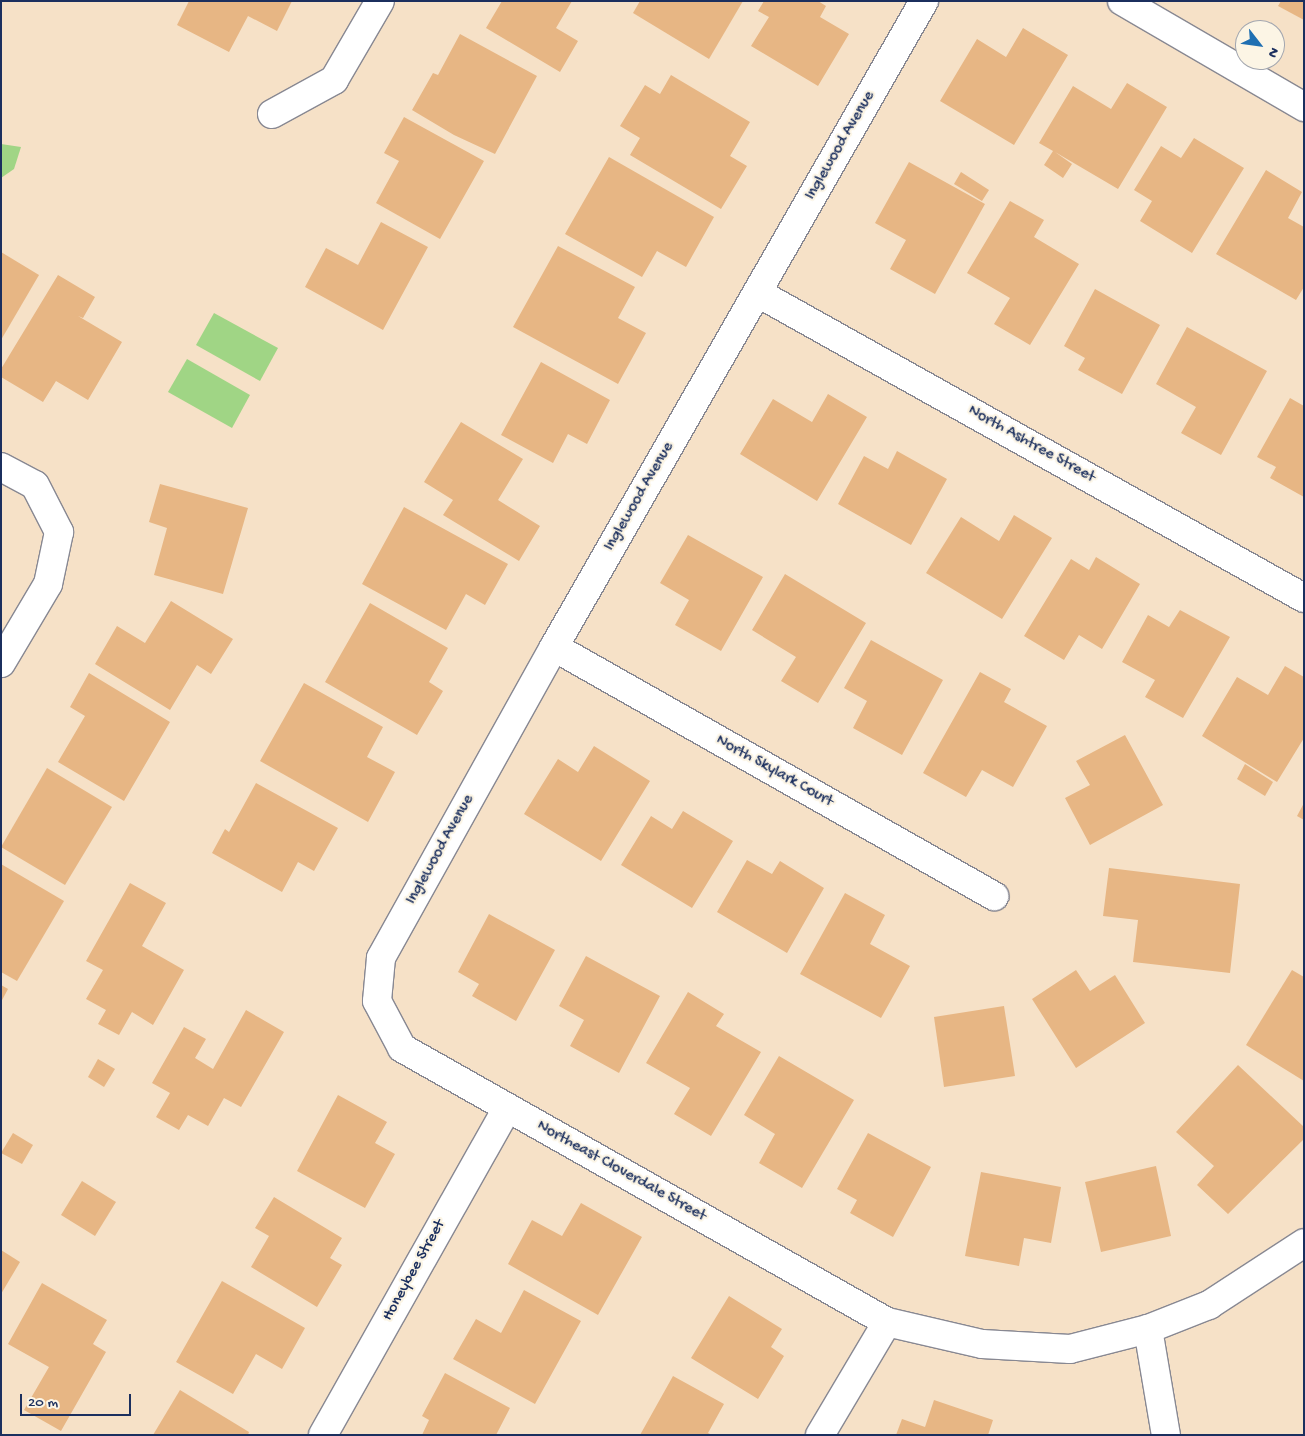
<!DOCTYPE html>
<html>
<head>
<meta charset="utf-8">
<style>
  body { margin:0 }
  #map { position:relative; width:1305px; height:1436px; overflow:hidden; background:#f6e1c7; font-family:"Gochi Hand",sans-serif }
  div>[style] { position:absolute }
  .green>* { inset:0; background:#a0d585 }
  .building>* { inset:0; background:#e7b684 }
  .roads { filter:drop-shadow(1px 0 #888892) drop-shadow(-1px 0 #888892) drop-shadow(0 1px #888892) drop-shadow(0 -1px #888892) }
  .minor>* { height:28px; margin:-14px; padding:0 14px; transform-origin:14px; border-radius:14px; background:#fff }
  span { translate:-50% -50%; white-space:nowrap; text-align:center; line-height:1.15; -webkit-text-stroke:4.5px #fcf5e5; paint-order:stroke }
  .street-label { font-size:16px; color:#1b2f5e }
  .frame { position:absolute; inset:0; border:2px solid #1b2f5e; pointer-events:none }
  .north { position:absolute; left:1235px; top:20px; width:50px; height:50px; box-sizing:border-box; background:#fcf5e5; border:1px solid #a2a6af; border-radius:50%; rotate:120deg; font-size:14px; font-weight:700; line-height:20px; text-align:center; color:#1b2f5e }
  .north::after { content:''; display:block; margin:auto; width:18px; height:22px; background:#1f6fb2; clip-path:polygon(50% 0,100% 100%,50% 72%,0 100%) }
  .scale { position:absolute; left:20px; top:1394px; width:111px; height:22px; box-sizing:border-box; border:2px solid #1b2f5e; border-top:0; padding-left:6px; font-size:15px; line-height:18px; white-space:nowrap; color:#1b2f5e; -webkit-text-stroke:4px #fcf5e5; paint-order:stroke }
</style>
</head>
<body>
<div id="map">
  <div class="green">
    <i style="clip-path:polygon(1px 144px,21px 147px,14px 169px,1px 178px)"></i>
    <i style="clip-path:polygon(214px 313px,278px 348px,260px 381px,196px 345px)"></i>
    <i style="clip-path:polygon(187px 359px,250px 395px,232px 428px,168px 392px)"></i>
  </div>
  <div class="building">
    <i style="clip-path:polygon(189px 1px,292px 1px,277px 31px,248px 16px,229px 52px,177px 25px)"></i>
    <i style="clip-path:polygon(502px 1px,572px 1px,556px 28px,578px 41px,560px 72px,486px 28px)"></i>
    <i style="clip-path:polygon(640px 1px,743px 1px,709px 59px,633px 13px)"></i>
    <i style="clip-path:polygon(764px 1px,818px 1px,826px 6px,820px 17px,849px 34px,818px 86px,751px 46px,769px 17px,758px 11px)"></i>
    <i style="clip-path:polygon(1281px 1px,1304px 1px,1304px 20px,1278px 6px)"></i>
    <i style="clip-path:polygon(1023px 28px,1068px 55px,1014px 145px,940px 101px,977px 39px,1006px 57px)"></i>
    <i style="clip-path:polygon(460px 34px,537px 76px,495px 154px,454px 135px,412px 110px,433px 73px,438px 75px)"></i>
    <i style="clip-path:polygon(671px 75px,750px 122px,730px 156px,747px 166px,721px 209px,630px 155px,640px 138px,620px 126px,645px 85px,660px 94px)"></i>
    <i style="clip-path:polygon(1127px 83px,1167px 107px,1118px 189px,1055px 152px,1072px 164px,1063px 178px,1044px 165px,1053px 151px,1039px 143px,1073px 86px,1111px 109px)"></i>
    <i style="clip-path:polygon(404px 117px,484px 161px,440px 239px,376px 203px,399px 161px,384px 153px)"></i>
    <i style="clip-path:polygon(1194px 138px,1244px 168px,1192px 253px,1140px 221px,1152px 201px,1134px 190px,1161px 146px,1181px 158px)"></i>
    <i style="clip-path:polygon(609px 157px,714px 217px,686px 267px,657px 251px,642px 277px,565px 234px)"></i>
    <i style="clip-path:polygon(909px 162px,985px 204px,935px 294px,890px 269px,906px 240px,875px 223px)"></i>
    <i style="clip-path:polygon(1266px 170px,1302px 192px,1288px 218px,1304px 227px,1304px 287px,1296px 300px,1216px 254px)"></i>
    <i style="clip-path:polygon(961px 172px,989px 190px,982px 201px,954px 184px)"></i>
    <i style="clip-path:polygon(1010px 201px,1044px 220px,1034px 237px,1079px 264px,1030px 345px,994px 324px,1010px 298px,967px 273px)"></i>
    <i style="clip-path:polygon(381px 222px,428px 247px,383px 330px,305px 287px,326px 248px,358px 265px)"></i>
    <i style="clip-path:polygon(558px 246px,635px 287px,618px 318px,646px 333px,618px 384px,513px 327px)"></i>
    <i style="clip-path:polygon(1px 252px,39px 275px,1px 340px)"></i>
    <i style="clip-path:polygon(58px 275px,95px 297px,83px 318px,78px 316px,122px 342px,88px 400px,56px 381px,43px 402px,1px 377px,1px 369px)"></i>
    <i style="clip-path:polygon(1095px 289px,1160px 325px,1122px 394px,1078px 370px,1085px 358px,1064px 346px)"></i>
    <i style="clip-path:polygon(1187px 327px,1267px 371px,1221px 455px,1181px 433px,1196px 407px,1156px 384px)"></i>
    <i style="clip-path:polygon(541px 362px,610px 400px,587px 444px,568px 434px,553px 463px,501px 435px)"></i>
    <i style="clip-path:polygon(828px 394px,867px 417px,817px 501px,740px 454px,773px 399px,812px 422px)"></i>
    <i style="clip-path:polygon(1290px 398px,1304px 406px,1304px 497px,1270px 478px,1276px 467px,1257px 457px)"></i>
    <i style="clip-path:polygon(461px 422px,523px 459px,498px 500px,540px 526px,519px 561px,443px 515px,453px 500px,424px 482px)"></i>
    <i style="clip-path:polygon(897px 451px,947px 479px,911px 545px,838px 504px,864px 456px,888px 469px)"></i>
    <i style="clip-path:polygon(160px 484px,248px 508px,223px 594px,154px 575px,167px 528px,149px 522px)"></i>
    <i style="clip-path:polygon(404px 507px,508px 564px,485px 605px,466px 594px,446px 630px,362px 584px)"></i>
    <i style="clip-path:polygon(1014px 515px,1052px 538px,1002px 619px,926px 573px,961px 517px,999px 541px)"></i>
    <i style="clip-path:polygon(688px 535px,763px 577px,721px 651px,675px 625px,689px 600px,660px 583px)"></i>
    <i style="clip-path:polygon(1096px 557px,1140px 584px,1102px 649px,1079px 635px,1064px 660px,1024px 636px,1071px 559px,1089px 570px)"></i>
    <i style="clip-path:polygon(785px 574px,866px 623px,818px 703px,781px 681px,796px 657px,752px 630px)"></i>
    <i style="clip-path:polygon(171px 601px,233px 639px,211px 674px,197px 665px,170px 710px,95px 664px,117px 626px,145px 643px)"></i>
    <i style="clip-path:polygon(370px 603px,448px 648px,429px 682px,443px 691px,417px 735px,325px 682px)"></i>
    <i style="clip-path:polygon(1180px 610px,1230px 637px,1183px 718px,1145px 697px,1155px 680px,1122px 662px,1148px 615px,1169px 627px)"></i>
    <i style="clip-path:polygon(871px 640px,943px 680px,902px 755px,853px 728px,867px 701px,844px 688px)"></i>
    <i style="clip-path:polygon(1285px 666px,1304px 677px,1304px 738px,1277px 782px,1202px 736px,1237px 677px,1268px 695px)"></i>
    <i style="clip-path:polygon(980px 672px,1011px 689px,1004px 702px,1047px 726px,1013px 787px,982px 770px,966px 797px,923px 773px)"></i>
    <i style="clip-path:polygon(89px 673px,170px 722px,124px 801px,58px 762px,85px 716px,70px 707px)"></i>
    <i style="clip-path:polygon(304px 683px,383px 727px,367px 757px,395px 772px,368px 822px,260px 761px)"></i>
    <i style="clip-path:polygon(1125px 735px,1163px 805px,1090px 845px,1065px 798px,1090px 785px,1076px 761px)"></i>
    <i style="clip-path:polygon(594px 746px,650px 781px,601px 861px,524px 814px,558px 759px,578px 772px)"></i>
    <i style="clip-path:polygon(1245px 764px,1273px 782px,1265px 796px,1237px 779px)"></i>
    <i style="clip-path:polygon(47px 768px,112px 807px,65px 885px,1px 847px)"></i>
    <i style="clip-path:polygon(256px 783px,338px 828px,314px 871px,298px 862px,282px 892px,212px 853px,225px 829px,229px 832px)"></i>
    <i style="clip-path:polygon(1304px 803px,1304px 820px,1297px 816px)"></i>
    <i style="clip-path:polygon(683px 811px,733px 841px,692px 908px,621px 865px,651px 816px,672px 829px)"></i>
    <i style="clip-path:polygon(747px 860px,772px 874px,780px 861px,824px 888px,787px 953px,717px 912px)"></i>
    <i style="clip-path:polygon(1px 864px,64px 901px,17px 981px,1px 972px)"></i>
    <i style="clip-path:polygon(1109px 868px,1240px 884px,1230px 973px,1133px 962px,1138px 920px,1103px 916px)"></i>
    <i style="clip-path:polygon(130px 883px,166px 903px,142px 946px,184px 970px,153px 1025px,132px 1012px,119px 1035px,98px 1024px,106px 1010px,86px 999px,103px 970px,86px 961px)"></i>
    <i style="clip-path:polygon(845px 893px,885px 915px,870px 944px,910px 966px,881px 1018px,800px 974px)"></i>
    <i style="clip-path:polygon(489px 914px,555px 950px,516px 1021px,472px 996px,479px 984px,458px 972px)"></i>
    <i style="clip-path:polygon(586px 956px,660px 996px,619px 1073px,570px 1046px,584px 1020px,559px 1006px)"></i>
    <i style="clip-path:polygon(1076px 970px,1090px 991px,1115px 975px,1145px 1023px,1076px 1068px,1032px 999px)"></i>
    <i style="clip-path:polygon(1292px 970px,1304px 977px,1304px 1081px,1246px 1045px)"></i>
    <i style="clip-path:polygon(1px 985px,8px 989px,1px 1002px)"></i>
    <i style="clip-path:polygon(688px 992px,724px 1014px,716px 1026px,761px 1052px,711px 1136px,674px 1114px,690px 1088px,646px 1063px)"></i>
    <i style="clip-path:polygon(1004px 1006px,1015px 1076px,944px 1087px,934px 1017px)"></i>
    <i style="clip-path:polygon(246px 1010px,284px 1032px,241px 1107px,224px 1098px,208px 1126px,188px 1115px,179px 1130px,156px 1117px,170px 1093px,152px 1083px,184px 1027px,206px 1039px,195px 1058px,213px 1069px)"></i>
    <i style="clip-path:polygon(779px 1056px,854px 1100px,802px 1188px,759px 1163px,775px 1134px,744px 1115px)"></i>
    <i style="clip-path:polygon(98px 1059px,115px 1069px,104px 1087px,88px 1077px)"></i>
    <i style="clip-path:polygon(1238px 1065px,1304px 1127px,1304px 1139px,1228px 1214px,1197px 1185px,1214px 1166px,1176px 1132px)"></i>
    <i style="clip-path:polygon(338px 1095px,387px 1122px,375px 1143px,395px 1154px,365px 1208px,297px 1171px)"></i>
    <i style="clip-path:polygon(13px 1133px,33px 1145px,22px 1164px,1px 1153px)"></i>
    <i style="clip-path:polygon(868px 1133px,931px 1167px,893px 1237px,850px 1213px,857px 1200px,837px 1189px)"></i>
    <i style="clip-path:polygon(1156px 1166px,1171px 1236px,1101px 1252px,1085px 1182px)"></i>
    <i style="clip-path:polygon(981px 1172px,1061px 1187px,1051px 1243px,1024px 1238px,1019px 1266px,965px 1256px)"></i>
    <i style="clip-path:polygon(82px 1181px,116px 1202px,95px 1236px,61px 1215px)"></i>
    <i style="clip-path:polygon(274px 1197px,342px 1238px,330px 1258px,342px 1265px,317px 1307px,251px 1267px,269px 1236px,255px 1228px)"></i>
    <i style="clip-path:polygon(581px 1203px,642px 1237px,598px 1315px,508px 1264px,532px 1220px,562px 1236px)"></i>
    <i style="clip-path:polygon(1px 1250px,20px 1262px,1px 1294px)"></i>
    <i style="clip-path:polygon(222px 1281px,305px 1328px,282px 1369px,256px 1354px,233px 1394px,176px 1362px)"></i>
    <i style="clip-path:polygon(42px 1283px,107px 1320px,93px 1344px,106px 1352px,61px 1431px,24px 1410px,49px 1367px,8px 1344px)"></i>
    <i style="clip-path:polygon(524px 1290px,581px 1321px,535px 1404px,453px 1359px,476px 1319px,501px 1333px)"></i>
    <i style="clip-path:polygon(729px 1296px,782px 1329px,771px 1347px,784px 1356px,758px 1399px,691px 1358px)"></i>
    <i style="clip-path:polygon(445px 1373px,510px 1408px,496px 1435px,422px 1435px,429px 1420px,422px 1416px)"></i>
    <i style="clip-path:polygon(673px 1376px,724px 1404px,708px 1433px,712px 1435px,640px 1435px)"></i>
    <i style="clip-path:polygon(180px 1390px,249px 1432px,248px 1435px,153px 1435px)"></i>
    <i style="clip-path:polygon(934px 1400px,993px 1420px,988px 1435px,896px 1435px,902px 1419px,925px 1427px)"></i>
  </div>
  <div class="roads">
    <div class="minor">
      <i style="left:924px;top:1px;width:744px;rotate:119.8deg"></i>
      <i style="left:554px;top:647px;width:356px;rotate:119.1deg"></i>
      <i style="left:381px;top:958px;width:43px;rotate:95.3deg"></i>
      <i style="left:377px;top:1001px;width:53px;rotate:62deg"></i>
      <i style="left:402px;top:1048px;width:557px;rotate:29.46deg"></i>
      <i style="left:887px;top:1322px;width:98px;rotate:13deg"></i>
      <i style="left:982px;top:1344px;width:88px;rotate:3.3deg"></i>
      <i style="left:1070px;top:1349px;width:81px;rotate:-14.4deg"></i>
      <i style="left:1148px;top:1329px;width:66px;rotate:-21.5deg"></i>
      <i style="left:1209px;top:1305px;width:113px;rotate:-33.1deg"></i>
      <i style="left:1122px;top:1px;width:211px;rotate:30.2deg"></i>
      <i style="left:272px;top:114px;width:71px;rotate:-28.7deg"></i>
      <i style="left:334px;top:80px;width:91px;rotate:-59.8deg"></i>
      <i style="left:758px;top:293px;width:625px;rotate:29.19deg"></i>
      <i style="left:1px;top:467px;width:38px;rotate:28deg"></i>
      <i style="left:35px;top:485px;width:53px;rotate:62.9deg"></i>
      <i style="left:59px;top:532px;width:53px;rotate:101.9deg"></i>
      <i style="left:48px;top:584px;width:92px;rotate:120.7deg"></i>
      <i style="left:554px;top:647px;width:506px;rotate:29.51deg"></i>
      <i style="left:1148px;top:1329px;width:108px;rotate:80.4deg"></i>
      <i style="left:323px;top:1435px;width:375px;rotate:-60.6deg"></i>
      <i style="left:820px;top:1435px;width:131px;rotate:-59.3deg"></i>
    </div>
  </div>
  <div class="street-label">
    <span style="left:841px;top:146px;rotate:-60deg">Inglewood Avenue</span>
    <span style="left:1031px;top:445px;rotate:29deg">North Ashtree Street</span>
    <span style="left:640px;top:497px;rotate:-60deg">Inglewood Avenue</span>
    <span style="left:774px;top:772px;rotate:29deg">North Skylark Court</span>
    <span style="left:441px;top:850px;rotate:-61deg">Inglewood Avenue</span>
    <span style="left:621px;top:1172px;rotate:29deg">Northeast Cloverdale Street</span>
    <span style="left:415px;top:1271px;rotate:-61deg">Honeybee Street</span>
  </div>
  <div class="frame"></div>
  <div class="north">N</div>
  <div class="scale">20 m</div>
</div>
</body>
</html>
